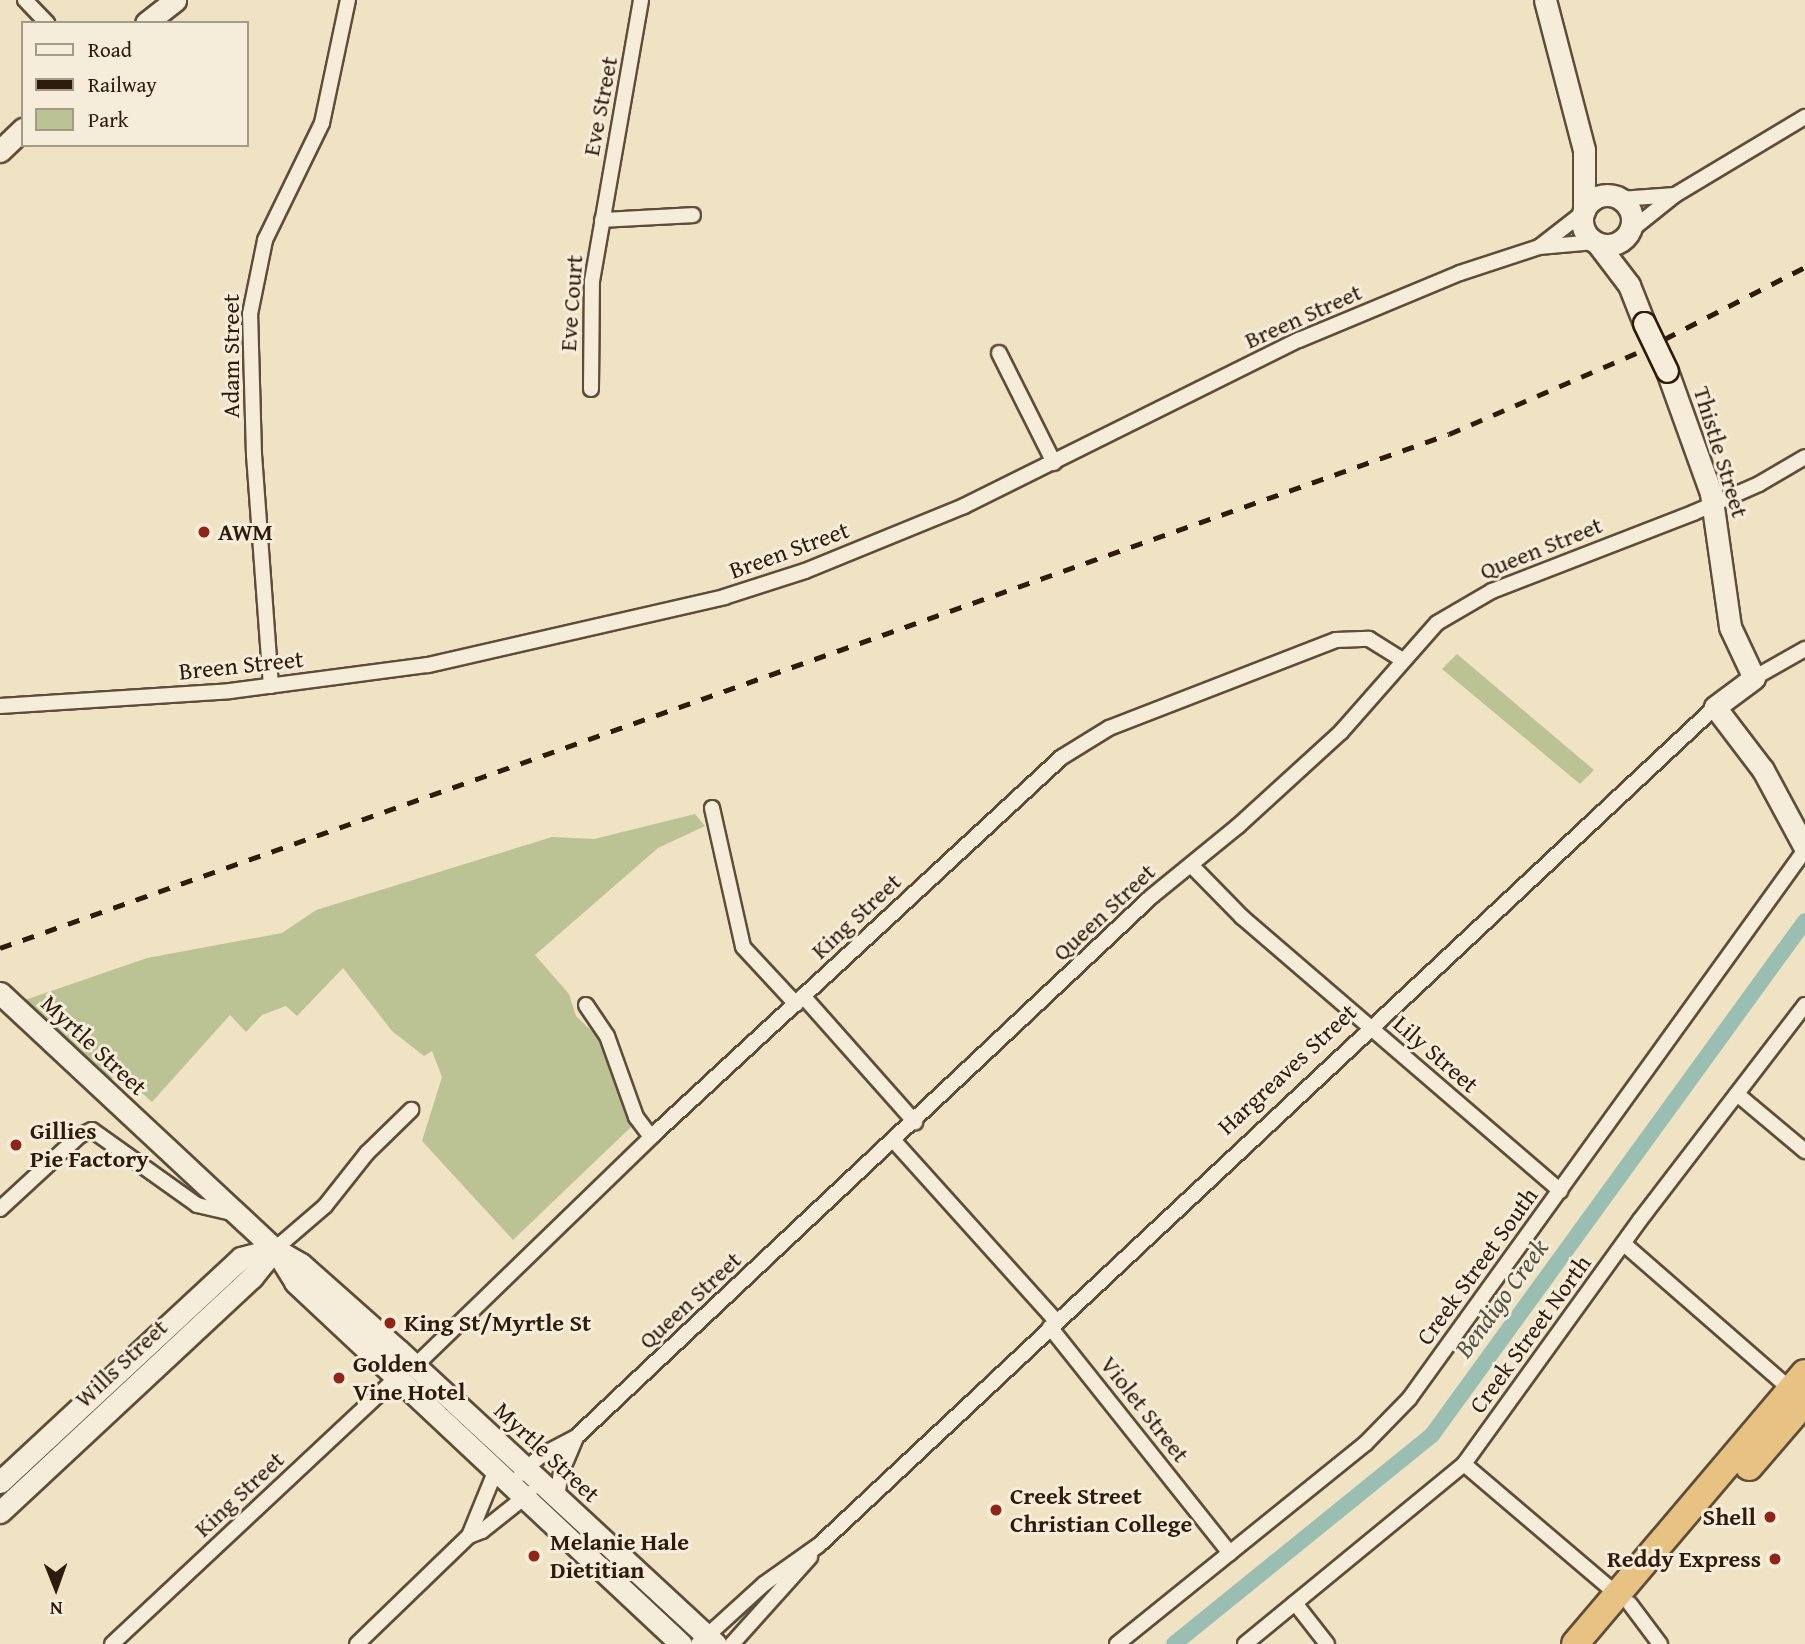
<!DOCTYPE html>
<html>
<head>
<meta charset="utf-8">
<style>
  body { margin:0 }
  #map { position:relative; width:1805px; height:1644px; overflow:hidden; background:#f0e3c4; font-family:"Gentium Book Plus",serif }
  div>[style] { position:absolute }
  .green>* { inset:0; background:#bbc394 }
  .canal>* { height:16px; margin:-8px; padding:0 8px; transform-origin:8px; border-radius:8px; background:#9abeb2 }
  .roads { filter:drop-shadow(2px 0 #5e4d39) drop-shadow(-2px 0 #5e4d39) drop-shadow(0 2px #5e4d39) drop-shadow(0 -2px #5e4d39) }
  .street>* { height:14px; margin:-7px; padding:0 7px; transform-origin:7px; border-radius:7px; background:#f5edd9 }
  .secondary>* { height:21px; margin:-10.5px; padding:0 10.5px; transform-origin:10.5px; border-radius:10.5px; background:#f5edd9 }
  .secondary>.ring { margin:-10.5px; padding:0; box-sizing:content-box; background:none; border:21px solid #f5edd9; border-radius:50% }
  .highway>* { height:26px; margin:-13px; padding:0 13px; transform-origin:13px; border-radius:13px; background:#e8c282 }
  .rail>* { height:4.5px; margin-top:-2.25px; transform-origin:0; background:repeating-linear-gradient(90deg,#2e1b0b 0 12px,transparent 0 24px) }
  .bridges { filter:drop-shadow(2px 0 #2e1b0b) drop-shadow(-2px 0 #2e1b0b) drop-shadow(0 2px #2e1b0b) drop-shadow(0 -2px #2e1b0b) }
  .secondary-bridge>* { height:21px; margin:-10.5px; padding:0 10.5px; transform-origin:10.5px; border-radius:10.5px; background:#f5edd9 }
  .dots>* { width:19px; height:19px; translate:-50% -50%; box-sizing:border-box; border:4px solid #f5edd9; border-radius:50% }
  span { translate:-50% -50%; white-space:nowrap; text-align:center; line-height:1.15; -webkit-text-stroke:6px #f5edd9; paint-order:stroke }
  .street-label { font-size:24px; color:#2e1b0b }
  .poi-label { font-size:24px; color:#2e1b0b; font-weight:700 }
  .left { translate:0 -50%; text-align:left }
  .right { translate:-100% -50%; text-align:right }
  .water-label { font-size:26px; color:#545445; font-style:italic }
  .legend { position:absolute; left:21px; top:21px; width:228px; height:126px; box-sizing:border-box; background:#f5edd9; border:2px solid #a59987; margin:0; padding:9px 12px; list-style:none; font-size:21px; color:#2e1b0b }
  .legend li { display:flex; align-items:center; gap:14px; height:35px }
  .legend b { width:35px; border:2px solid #a59987 }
  .north { position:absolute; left:21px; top:1553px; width:70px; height:70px; -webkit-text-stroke:5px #f5edd9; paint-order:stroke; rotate:179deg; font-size:19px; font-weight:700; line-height:28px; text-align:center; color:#2e1b0b }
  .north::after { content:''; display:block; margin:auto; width:24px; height:32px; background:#2e1b0b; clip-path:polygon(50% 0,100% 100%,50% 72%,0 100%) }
</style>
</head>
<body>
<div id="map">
  <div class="green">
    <i style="clip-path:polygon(1457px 654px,1594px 770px,1580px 784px,1442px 669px)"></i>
    <i style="clip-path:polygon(695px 814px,705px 826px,658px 848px,535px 955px,569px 994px,576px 1016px,600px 1039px,631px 1127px,513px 1240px,422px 1141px,442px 1077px,432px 1051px,424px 1056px,392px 1031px,343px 968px,297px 1016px,286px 1006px,262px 1015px,246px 1032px,230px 1015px,152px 1102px,118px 1072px,111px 1080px,25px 1000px,147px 958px,282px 933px,316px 910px,552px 837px,594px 839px)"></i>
  </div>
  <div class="canal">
    <i style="left:1174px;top:1644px;width:332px;rotate:-39deg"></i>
    <i style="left:1432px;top:1435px;width:635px;rotate:-54.03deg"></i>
  </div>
  <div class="roads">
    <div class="street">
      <i style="left:25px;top:0;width:32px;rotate:46deg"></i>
      <i style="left:1620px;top:199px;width:55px;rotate:-4.2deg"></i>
      <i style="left:602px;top:220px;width:91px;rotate:-3.1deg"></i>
      <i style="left:1630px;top:231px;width:58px;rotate:-38.7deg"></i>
      <i style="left:1675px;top:195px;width:152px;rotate:-31deg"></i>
      <i style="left:1539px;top:247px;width:57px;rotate:-37.9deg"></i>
      <i style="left:999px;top:353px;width:123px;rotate:63.4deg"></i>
      <i style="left:591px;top:389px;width:108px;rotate:-89.5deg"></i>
      <i style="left:592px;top:281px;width:285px;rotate:-80.1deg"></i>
      <i style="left:1754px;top:678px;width:59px;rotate:-29.6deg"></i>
      <i style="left:271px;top:686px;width:232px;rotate:-94.2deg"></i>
      <i style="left:254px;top:455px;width:141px;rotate:-91.6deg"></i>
      <i style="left:250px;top:314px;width:76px;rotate:-78.5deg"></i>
      <i style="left:265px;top:240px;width:130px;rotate:-64deg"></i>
      <i style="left:322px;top:123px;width:126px;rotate:-78.1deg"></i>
      <i style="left:0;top:706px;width:230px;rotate:-3.7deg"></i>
      <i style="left:230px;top:691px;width:200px;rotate:-7.5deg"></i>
      <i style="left:428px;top:665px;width:304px;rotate:-12.9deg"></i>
      <i style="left:724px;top:597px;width:85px;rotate:-17.8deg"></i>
      <i style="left:805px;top:571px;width:172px;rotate:-22.2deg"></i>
      <i style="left:964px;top:506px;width:374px;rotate:-26.4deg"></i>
      <i style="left:1299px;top:340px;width:174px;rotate:-22.6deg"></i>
      <i style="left:1460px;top:273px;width:83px;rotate:-18.2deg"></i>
      <i style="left:1539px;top:247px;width:56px;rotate:-5.1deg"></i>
      <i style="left:712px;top:808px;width:142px;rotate:77.4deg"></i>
      <i style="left:743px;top:947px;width:78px;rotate:47.1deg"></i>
      <i style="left:1191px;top:865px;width:73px;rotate:45.6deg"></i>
      <i style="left:1242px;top:917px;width:420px;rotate:40.7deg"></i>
      <i style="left:803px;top:996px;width:169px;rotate:48.4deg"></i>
      <i style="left:586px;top:1005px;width:37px;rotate:56deg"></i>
      <i style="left:607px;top:1036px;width:86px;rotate:70.3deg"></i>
      <i style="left:636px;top:1117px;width:25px;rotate:53deg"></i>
      <i style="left:1737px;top:1094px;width:89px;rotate:40deg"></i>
      <i style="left:894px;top:1141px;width:242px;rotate:48deg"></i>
      <i style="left:0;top:1209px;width:108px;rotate:-42.7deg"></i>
      <i style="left:79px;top:1136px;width:14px;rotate:-25deg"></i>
      <i style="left:92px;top:1130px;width:129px;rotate:35.5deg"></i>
      <i style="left:197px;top:1205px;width:40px;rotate:13deg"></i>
      <i style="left:1624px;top:1244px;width:220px;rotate:41.1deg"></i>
      <i style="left:275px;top:1249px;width:66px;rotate:-40.7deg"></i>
      <i style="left:325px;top:1206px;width:68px;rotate:-51.6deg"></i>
      <i style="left:367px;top:1153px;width:62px;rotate:-44.3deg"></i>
      <i style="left:1050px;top:1327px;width:289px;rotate:51.5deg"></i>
      <i style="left:415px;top:1366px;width:329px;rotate:-44.1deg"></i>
      <i style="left:651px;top:1137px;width:560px;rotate:-42.76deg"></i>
      <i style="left:1062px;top:757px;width:55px;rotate:-31.7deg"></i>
      <i style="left:1109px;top:728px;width:243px;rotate:-21.2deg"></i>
      <i style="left:1336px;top:640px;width:33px;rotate:-2deg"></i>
      <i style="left:1369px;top:639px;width:39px;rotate:32deg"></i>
      <i style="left:1464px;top:1464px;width:202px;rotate:40.4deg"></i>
      <i style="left:521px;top:1474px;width:26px;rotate:-43deg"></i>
      <i style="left:540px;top:1456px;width:41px;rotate:-27.8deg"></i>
      <i style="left:576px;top:1437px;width:789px;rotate:-43.2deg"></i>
      <i style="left:1151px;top:897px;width:112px;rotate:-39.2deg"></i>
      <i style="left:1238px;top:826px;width:139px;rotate:-42.4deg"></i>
      <i style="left:1341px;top:732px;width:145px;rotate:-48.6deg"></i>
      <i style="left:1437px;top:623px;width:64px;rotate:-30.2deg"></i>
      <i style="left:1492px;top:591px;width:216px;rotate:-21.2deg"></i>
      <i style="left:1693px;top:513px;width:72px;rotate:-23.7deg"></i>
      <i style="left:1759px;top:484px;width:53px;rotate:-30.4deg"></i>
      <i style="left:557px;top:1497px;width:24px;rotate:-81deg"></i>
      <i style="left:561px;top:1473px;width:39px;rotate:-67deg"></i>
      <i style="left:469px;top:1536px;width:14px;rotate:-21deg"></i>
      <i style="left:482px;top:1531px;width:61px;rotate:-38.4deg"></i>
      <i style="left:1295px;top:1603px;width:52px;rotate:52deg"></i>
      <i style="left:1630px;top:1604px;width:50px;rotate:53.1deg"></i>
      <i style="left:112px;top:1644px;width:391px;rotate:-43.1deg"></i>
      <i style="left:357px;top:1644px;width:156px;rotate:-44deg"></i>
      <i style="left:469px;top:1536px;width:71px;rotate:-67.8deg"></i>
      <i style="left:698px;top:1644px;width:89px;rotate:-42.3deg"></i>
      <i style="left:764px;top:1584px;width:67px;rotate:-35.3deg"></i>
      <i style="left:819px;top:1545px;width:1227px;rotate:-43.08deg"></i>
      <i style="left:732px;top:1644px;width:117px;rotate:-48.1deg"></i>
      <i style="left:1117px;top:1644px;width:320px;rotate:-38.9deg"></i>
      <i style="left:1366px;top:1443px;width:62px;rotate:-45.7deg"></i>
      <i style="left:1409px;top:1399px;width:677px;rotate:-54.2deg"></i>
      <i style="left:1245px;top:1644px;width:283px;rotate:-39.4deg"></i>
      <i style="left:1464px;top:1464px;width:301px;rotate:-54.2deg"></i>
      <i style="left:1640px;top:1220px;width:271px;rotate:-52.5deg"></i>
    </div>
    <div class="secondary">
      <i style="left:1545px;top:0;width:155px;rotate:75.4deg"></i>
      <i style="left:1584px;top:150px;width:61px;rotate:90deg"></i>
      <i style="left:146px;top:23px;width:37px;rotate:-38deg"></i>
      <i style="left:0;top:151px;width:32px;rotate:-44deg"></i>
      <i class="ring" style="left:1582px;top:195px;width:29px;height:29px"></i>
      <i style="left:1597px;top:243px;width:53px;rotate:52.7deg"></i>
      <i style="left:1629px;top:285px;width:41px;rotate:68.5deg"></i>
      <i style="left:1667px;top:371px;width:130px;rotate:70.2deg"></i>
      <i style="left:1711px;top:493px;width:135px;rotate:81.9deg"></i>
      <i style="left:1730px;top:627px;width:56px;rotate:64.8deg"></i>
      <i style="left:1754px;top:678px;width:49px;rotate:143.4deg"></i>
      <i style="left:1715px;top:707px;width:79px;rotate:52.7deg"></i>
      <i style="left:1763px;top:770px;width:89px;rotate:61.7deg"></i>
      <i style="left:0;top:993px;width:376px;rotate:43deg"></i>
      <i style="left:275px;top:1249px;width:30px;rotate:30deg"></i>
      <i style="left:301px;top:1264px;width:130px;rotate:41.6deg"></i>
      <i style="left:398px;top:1350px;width:433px;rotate:42.8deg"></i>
      <i style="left:276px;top:1251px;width:36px;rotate:58deg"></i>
      <i style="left:295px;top:1282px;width:529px;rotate:43.16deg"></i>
      <i style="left:0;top:1482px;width:329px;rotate:-42.9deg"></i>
      <i style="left:241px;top:1258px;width:35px;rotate:-15deg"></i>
      <i style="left:0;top:1512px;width:345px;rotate:-43deg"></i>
      <i style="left:252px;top:1277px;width:36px;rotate:-51deg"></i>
    </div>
    <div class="highway">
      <i style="left:1749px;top:1467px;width:86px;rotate:-49.3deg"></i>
      <i style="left:1575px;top:1644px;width:355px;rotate:-49.7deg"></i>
    </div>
  </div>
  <div class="rail">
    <i style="left:0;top:948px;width:1537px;rotate:-19.53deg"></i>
    <i style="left:1449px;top:434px;width:211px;rotate:-23.4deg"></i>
    <i style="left:1643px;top:350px;width:182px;rotate:-27.1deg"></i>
  </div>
  <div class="bridges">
    <div class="secondary-bridge">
      <i style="left:1644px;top:323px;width:53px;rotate:64.4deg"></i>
    </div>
  </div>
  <div class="dots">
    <i style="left:204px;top:532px;background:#8f2418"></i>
    <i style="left:16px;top:1145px;background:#8f2418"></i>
    <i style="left:390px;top:1323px;background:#8f2418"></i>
    <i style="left:339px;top:1378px;background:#8f2418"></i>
    <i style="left:996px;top:1510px;background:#8f2418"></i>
    <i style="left:1770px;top:1517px;background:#8f2418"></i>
    <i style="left:534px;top:1556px;background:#8f2418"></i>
    <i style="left:1775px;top:1559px;background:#8f2418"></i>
  </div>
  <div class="street-label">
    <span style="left:600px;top:106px;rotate:-79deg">Eve Street</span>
    <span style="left:571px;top:303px;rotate:-86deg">Eve Court</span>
    <span style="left:1303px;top:316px;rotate:-24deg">Breen Street</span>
    <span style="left:231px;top:356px;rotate:-90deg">Adam Street</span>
    <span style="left:1721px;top:452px;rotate:73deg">Thistle Street</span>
    <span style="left:1541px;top:548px;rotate:-22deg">Queen Street</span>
    <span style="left:789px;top:550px;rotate:-20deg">Breen Street</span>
    <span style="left:241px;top:665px;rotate:-6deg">Breen Street</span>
    <span style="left:1104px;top:912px;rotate:-43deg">Queen Street</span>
    <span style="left:856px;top:916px;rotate:-43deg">King Street</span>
    <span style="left:94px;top:1045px;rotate:43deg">Myrtle Street</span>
    <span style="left:1436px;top:1054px;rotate:41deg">Lily Street</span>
    <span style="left:1287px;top:1069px;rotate:-43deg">Hargreaves Street</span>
    <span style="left:1477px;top:1266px;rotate:-54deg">Creek Street South</span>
    <span style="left:690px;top:1300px;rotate:-43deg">Queen Street</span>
    <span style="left:1530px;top:1334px;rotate:-54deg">Creek Street North</span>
    <span style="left:121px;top:1363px;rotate:-43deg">Wills Street</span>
    <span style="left:1145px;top:1409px;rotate:52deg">Violet Street</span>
    <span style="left:547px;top:1452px;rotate:43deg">Myrtle Street</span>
    <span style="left:239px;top:1494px;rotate:-43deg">King Street</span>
  </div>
  <div class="poi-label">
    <span class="left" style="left:218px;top:532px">AWM</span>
    <span class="left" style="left:30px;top:1145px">Gillies<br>Pie Factory</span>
    <span class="left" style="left:404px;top:1323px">King St/Myrtle St</span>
    <span class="left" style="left:353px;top:1378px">Golden<br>Vine Hotel</span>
    <span class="left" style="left:1010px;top:1510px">Creek Street<br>Christian College</span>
    <span class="right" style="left:1756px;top:1517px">Shell</span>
    <span class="left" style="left:550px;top:1556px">Melanie Hale<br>Dietitian</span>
    <span class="right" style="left:1761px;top:1559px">Reddy Express</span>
  </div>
  <div class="water-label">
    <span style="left:1501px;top:1298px;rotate:-54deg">Bendigo Creek</span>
  </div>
  <ul class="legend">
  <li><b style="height:9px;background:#f5edd9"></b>Road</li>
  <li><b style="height:9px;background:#2e1b0b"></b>Railway</li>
  <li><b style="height:19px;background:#bbc394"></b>Park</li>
  </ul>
  <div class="north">N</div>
</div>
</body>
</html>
